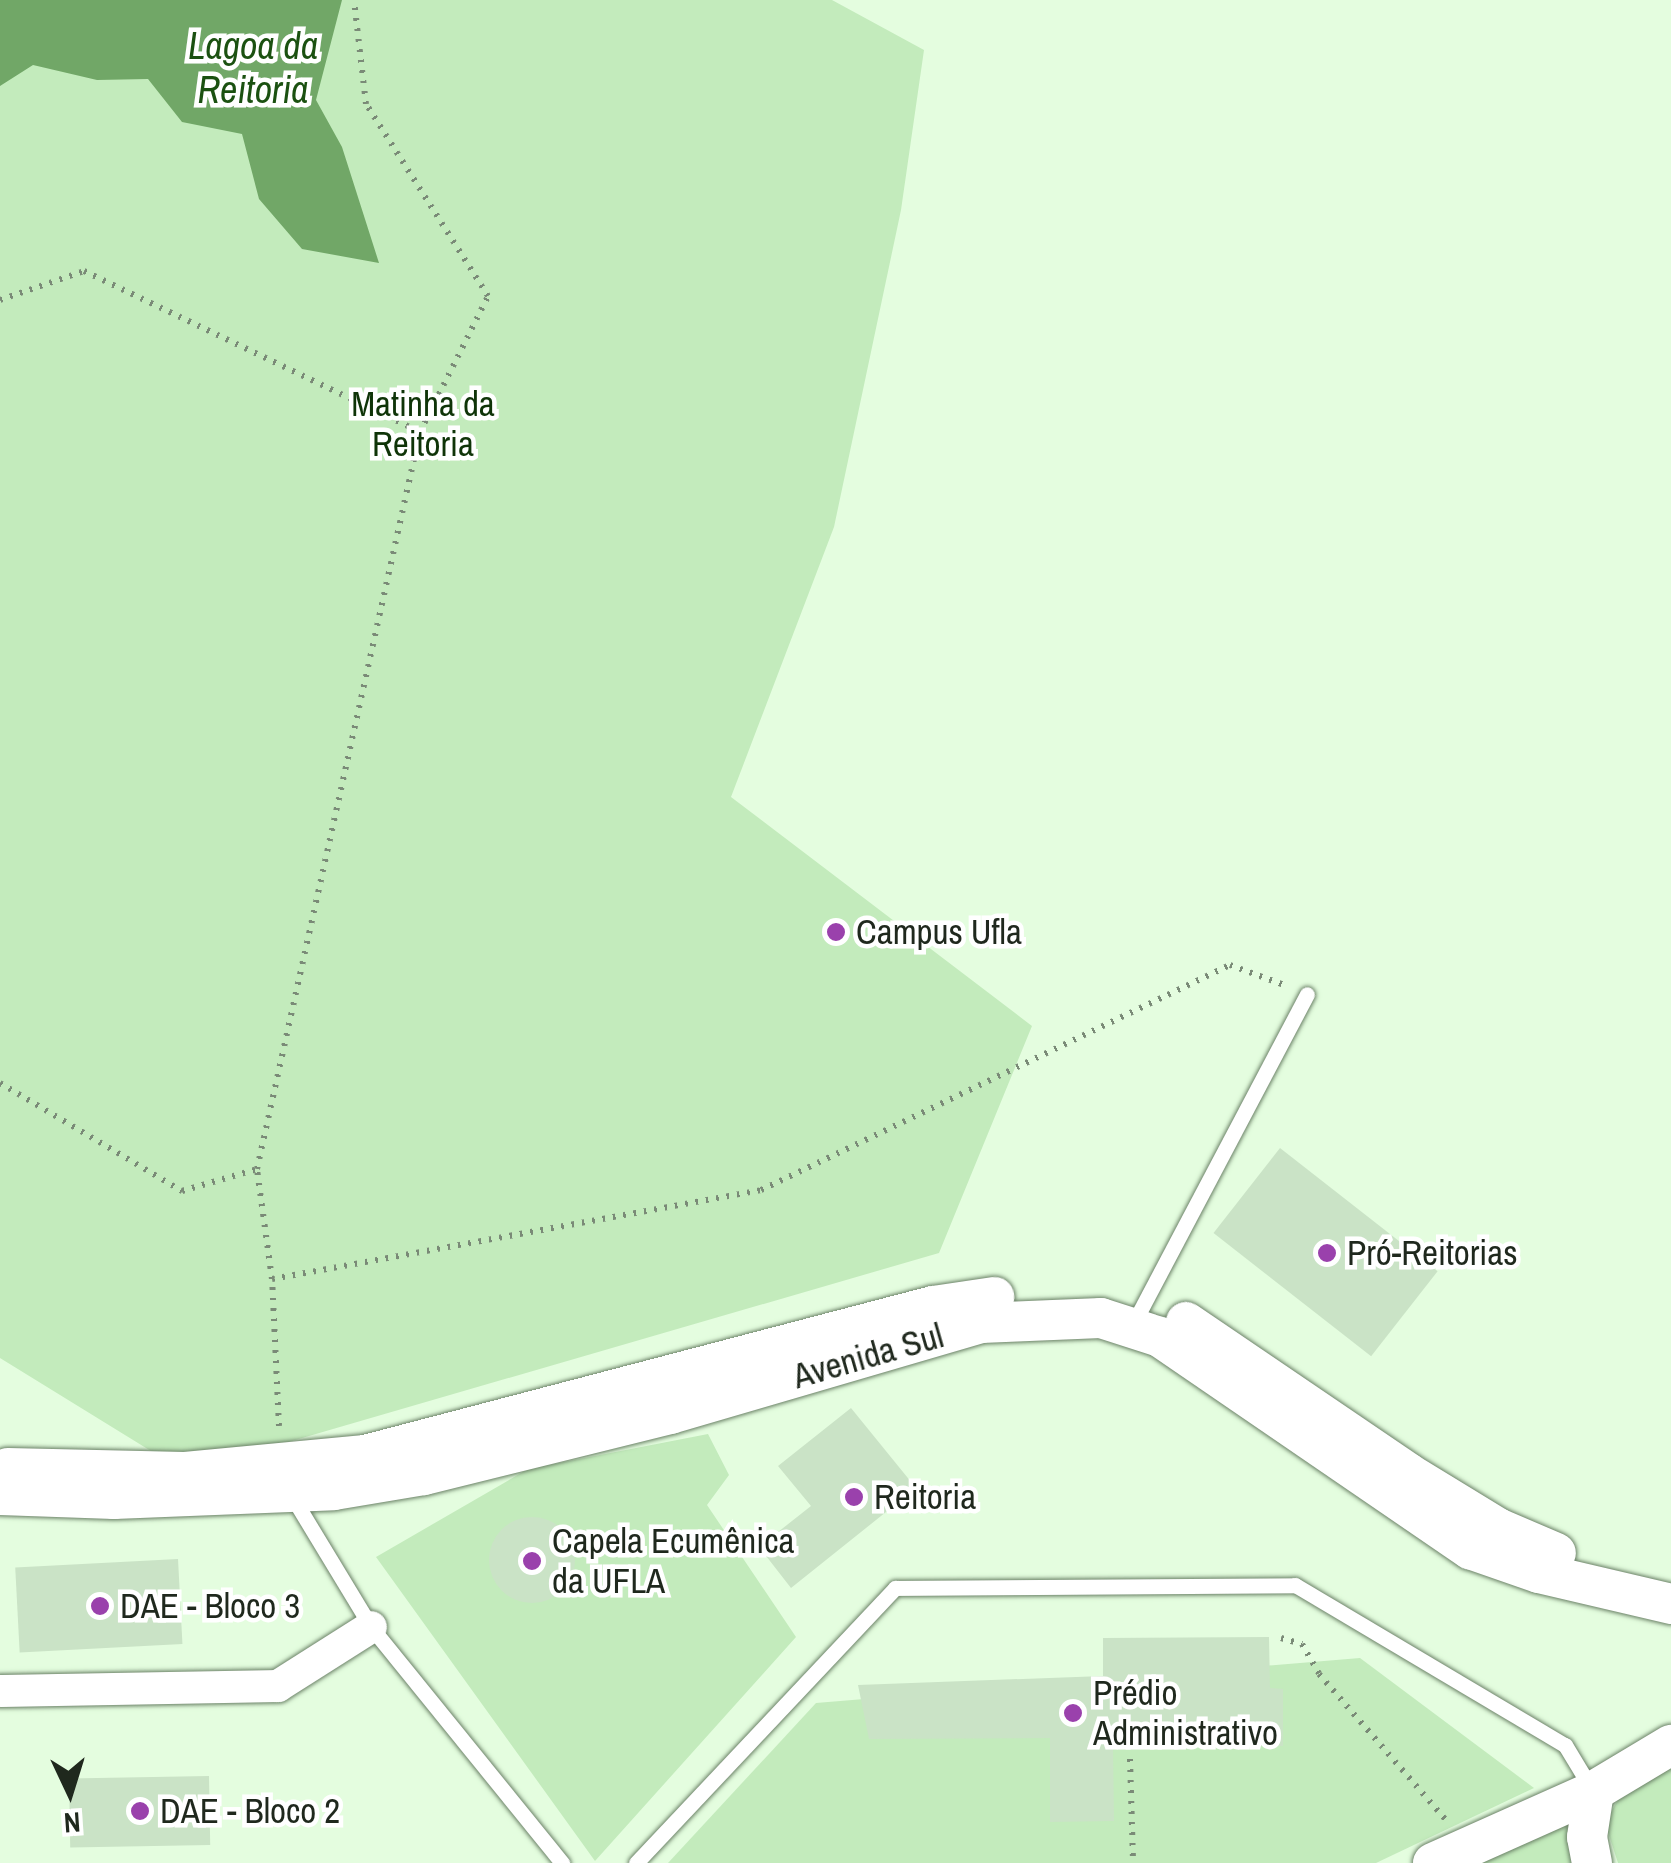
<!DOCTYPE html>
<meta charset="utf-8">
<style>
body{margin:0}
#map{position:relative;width:1671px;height:1863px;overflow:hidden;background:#e4fddf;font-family:"Archivo Narrow",sans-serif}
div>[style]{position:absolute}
.green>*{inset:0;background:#c3ebbc}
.water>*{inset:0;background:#71a767}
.building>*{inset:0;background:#cae3c6;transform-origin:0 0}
.round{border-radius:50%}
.path>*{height:6px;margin-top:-3px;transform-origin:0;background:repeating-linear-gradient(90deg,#7a8a77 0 2.5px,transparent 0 10.5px)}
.roads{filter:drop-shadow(0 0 2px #6b8267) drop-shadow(0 0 2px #6b8267)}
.service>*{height:15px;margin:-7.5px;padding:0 7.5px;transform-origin:7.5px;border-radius:7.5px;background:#fff}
.minor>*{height:32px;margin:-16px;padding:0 16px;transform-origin:16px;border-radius:16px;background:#fff}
.tertiary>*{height:40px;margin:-20px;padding:0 20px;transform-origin:20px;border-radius:20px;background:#fff}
.dots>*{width:28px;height:28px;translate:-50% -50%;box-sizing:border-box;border:5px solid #fff;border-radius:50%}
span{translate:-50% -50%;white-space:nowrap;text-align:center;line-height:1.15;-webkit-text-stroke:9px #fff;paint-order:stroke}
.park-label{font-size:35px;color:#0f3408}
.poi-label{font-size:35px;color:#1f281d}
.left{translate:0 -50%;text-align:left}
.street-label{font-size:35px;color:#1f281d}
.water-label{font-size:38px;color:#1b5111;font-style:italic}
.north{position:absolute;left:20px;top:1743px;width:100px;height:100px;-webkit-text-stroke:8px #fff;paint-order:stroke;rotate:176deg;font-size:28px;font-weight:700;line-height:40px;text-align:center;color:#1f281d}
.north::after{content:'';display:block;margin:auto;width:35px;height:45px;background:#1f281d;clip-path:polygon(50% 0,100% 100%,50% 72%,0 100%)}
</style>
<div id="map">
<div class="green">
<div style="clip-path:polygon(0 0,832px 0,924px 50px,901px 210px,834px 527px,731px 797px,1032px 1026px,939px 1253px,185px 1472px,0 1358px)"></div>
<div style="clip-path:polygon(708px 1434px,729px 1475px,707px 1505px,796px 1637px,595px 1861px,376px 1557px,528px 1469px)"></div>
<div style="clip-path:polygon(1360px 1658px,1534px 1788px,1376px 1863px,668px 1863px,816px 1703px)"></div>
<div style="clip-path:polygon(1671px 1766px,1671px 1863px,1618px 1863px,1605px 1823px,1619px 1798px)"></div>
<div style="clip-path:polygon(1566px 1817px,1571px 1863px,1474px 1863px)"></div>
</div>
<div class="water">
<div style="clip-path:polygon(0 0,342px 0,316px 100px,342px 147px,379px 263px,302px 249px,259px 199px,242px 134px,182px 122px,148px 79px,97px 80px,33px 65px,0 86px)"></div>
</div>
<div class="building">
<div style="left:1280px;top:1148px;width:200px;height:108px;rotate:38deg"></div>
<div style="clip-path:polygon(851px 1408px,916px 1488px,791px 1588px,759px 1547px,811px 1506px,778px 1466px)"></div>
<div class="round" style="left:489px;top:1517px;width:86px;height:86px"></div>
<div style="left:178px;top:1559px;width:85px;height:163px;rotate:87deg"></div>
<div style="clip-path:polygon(1269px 1637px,1270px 1688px,1283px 1689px,1283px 1746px,1113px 1747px,1114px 1821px,1050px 1822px,1050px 1738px,869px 1739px,858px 1685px,1103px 1676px,1103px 1638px)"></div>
<div style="left:209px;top:1776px;width:69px;height:140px;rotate:89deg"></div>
</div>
<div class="path">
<div style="left:0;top:300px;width:89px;rotate:-19deg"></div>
<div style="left:84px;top:271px;width:373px;rotate:25.6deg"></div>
<div style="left:420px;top:432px;width:152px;rotate:-63.4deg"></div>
<div style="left:488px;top:296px;width:227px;rotate:-122.4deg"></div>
<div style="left:366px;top:104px;width:105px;rotate:-96.6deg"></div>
<div style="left:0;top:1083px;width:212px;rotate:30.7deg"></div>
<div style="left:182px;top:1191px;width:78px;rotate:-16.3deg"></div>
<div style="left:272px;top:1279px;width:497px;rotate:-10.3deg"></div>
<div style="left:761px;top:1190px;width:520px;rotate:-25.63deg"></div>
<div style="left:1230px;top:965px;width:61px;rotate:20.2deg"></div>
<div style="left:279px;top:1426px;width:147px;rotate:-92.7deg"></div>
<div style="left:272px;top:1279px;width:111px;rotate:-97.8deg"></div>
<div style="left:257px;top:1169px;width:755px;rotate:-77.53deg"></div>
<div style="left:1281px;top:1638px;width:22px;rotate:16deg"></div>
<div style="left:1302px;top:1644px;width:34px;rotate:60deg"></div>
<div style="left:1319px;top:1674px;width:192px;rotate:49deg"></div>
<div style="left:1130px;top:1759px;width:104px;rotate:88.3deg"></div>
</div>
<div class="roads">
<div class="service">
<div style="left:1132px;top:1326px;width:375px;rotate:-62.2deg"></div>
<div style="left:293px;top:1498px;width:151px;rotate:58.8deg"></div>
<div style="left:371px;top:1627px;width:304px;rotate:51deg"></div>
<div style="left:636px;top:1863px;width:378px;rotate:-46.7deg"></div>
<div style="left:895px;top:1588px;width:400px;rotate:-0.4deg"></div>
<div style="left:1295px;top:1585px;width:314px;rotate:30.7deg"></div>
<div style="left:1565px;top:1745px;width:50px;rotate:58.8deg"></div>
</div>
<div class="minor">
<div style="left:0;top:1691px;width:278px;rotate:-1deg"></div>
<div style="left:278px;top:1686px;width:110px;rotate:-32.4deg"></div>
</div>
<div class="tertiary">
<div style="left:1186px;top:1322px;width:268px;rotate:34.2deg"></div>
<div style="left:1408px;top:1473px;width:105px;rotate:31.4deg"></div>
<div style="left:1498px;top:1528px;width:63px;rotate:23.3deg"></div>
<div style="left:8px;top:1468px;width:177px;rotate:1.3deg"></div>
<div style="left:185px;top:1472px;width:181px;rotate:-5.4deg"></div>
<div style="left:365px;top:1455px;width:587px;rotate:-14.7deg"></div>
<div style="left:933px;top:1306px;width:62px;rotate:-8.4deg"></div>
<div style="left:0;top:1495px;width:114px;rotate:2deg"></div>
<div style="left:114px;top:1499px;width:220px;rotate:-2.3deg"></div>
<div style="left:334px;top:1490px;width:91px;rotate:-9.5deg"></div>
<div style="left:424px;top:1475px;width:253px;rotate:-13.9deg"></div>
<div style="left:670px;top:1414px;width:324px;rotate:-16.3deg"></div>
<div style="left:981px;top:1323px;width:120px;rotate:-2.4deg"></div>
<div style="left:1101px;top:1318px;width:62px;rotate:17.9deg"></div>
<div style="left:1160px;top:1337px;width:376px;rotate:34.4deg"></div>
<div style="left:1470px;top:1549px;width:73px;rotate:19.2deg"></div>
<div style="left:1539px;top:1573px;width:136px;rotate:13.2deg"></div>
<div style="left:1433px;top:1863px;width:176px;rotate:-24.1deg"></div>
<div style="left:1594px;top:1791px;width:90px;rotate:-30.9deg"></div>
<div style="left:1592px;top:1863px;width:26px;rotate:-101deg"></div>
<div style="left:1587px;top:1837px;width:47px;rotate:-81.3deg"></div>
</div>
</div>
<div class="dots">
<div style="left:836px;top:932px;background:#9a41ac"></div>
<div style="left:1327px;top:1253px;background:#9a41ac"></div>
<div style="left:854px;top:1497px;background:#9a41ac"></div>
<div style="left:532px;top:1561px;background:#9a41ac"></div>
<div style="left:100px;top:1606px;background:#9a41ac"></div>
<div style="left:1073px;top:1713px;background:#9a41ac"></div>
<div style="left:140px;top:1811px;background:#9a41ac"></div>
</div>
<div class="park-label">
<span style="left:423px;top:424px">Matinha da<br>Reitoria</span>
</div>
<div class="poi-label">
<span class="left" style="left:856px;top:932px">Campus Ufla</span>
<span class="left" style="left:1347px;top:1253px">Pró-Reitorias</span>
<span class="left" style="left:874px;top:1497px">Reitoria</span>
<span class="left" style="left:552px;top:1561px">Capela Ecumênica<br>da UFLA</span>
<span class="left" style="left:120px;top:1606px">DAE - Bloco 3</span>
<span class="left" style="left:1093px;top:1713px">Prédio<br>Administrativo</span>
<span class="left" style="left:160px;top:1811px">DAE - Bloco 2</span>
</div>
<div class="street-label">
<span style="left:868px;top:1356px;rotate:-16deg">Avenida Sul</span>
</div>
<div class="water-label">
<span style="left:253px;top:68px">Lagoa da<br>Reitoria</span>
</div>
<div class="north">N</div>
</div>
